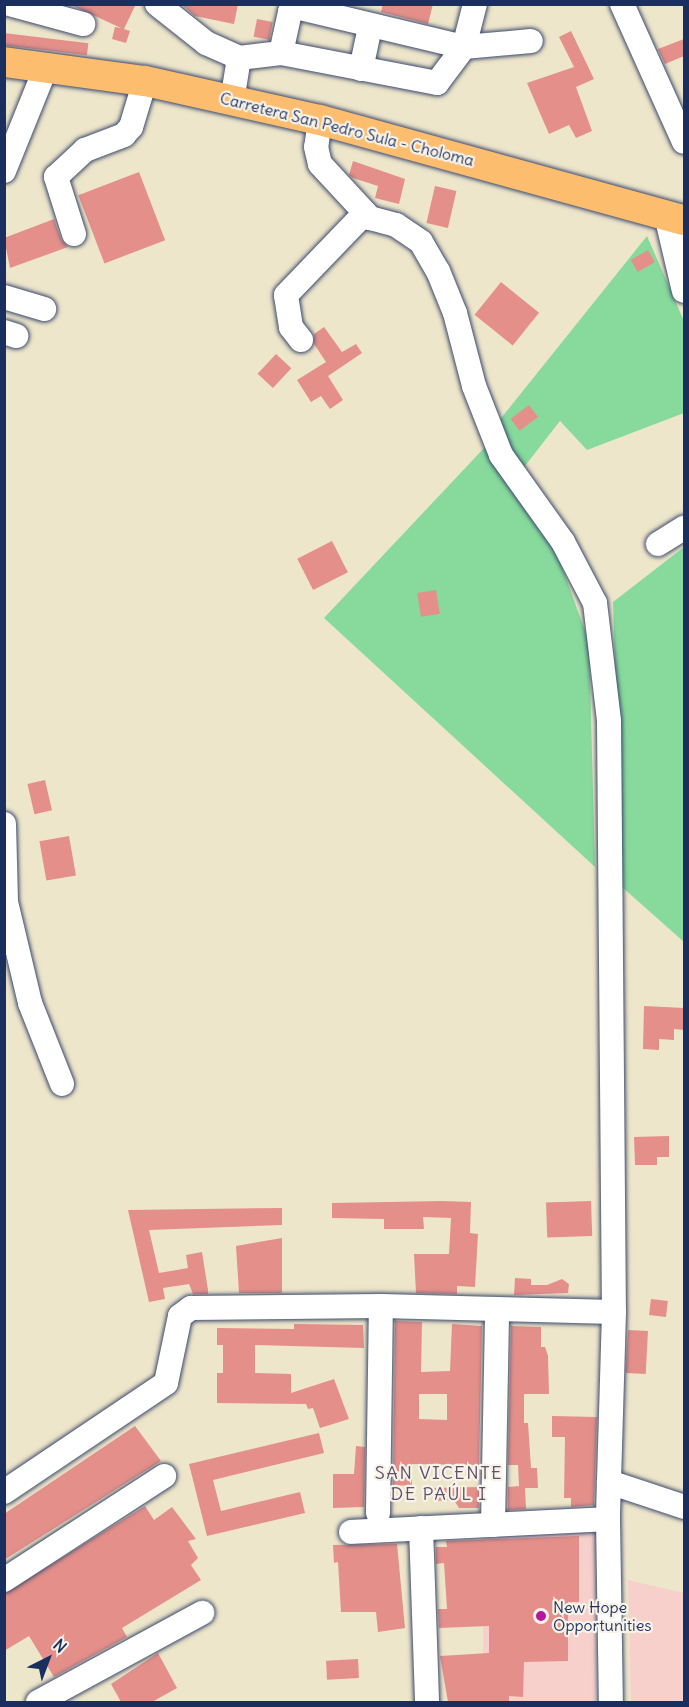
<!DOCTYPE html>
<meta charset="utf-8">
<style>
body{margin:0}
#map{position:relative;width:689px;height:1707px;overflow:hidden;background:#eee6ca;font-family:Delius,sans-serif}
div>[style]{position:absolute}
.built>*{inset:0;background:#f7d0cb;transform-origin:0 0}
.green>*{inset:0;background:#87da9c}
.building>*{inset:0;background:#e48f8a;transform-origin:0 0}
.roads{filter:drop-shadow(0 0 2px #3b4a6e) drop-shadow(0 0 2px #3b4a6e)}
.minor>*{height:24px;margin:-12px;padding:0 12px;transform-origin:12px;border-radius:12px;background:#fff}
.major>*{height:30px;margin:-15px;padding:0 15px;transform-origin:15px;border-radius:15px;background:#fcbd6f}
.dots>*{width:16px;height:16px;translate:-50% -50%;box-sizing:border-box;border:3px solid #f7f3e8;border-radius:50%}
span{translate:-50% -50%;white-space:nowrap;text-align:center;line-height:1.15;-webkit-text-stroke:4.5px #f7f3e8;paint-order:stroke}
.street-label{font-size:16px;color:#1b2f5e}
.poi-label{font-size:16px;color:#1b2f5e}
.left{translate:0 -50%;text-align:left}
.neighbourhood-label{font-size:18px;color:#61516d;letter-spacing:1.5px}
.frame{position:absolute;inset:0;border:6px solid #1b2f5e;pointer-events:none}
.north{position:absolute;left:18px;top:1629px;width:60px;height:60px;-webkit-text-stroke:4px #f7f3e8;paint-order:stroke;rotate:42deg;font-size:16px;font-weight:700;line-height:24px;text-align:center;color:#1b2f5e}
.north::after{content:'';display:block;margin:auto;width:21px;height:27px;background:#1b2f5e;clip-path:polygon(50% 0,100% 100%,50% 72%,0 100%)}
</style>
<div id="map">
<div class="built">
<div style="left:596px;top:1525px;width:177px;height:113px;rotate:90deg"></div>
<div style="clip-path:polygon(628px 1580px,684px 1593px,684px 1702px,631px 1702px)"></div>
</div>
<div class="green">
<div style="clip-path:polygon(647px 236px,684px 321px,684px 413px,587px 450px,560px 421px,521px 471px,498px 422px)"></div>
<div style="clip-path:polygon(485px 447px,558px 556px,589px 642px,595px 867px,324px 618px)"></div>
<div style="clip-path:polygon(684px 547px,684px 942px,622px 887px,613px 602px)"></div>
</div>
<div class="building">
<div style="clip-path:polygon(69px 4px,136px 4px,124px 29px,130px 31px,126px 43px,112px 39px,115px 27px,121px 28px)"></div>
<div style="clip-path:polygon(181px 4px,238px 4px,234px 24px,195px 16px)"></div>
<div style="clip-path:polygon(383px 4px,433px 4px,428px 24px,381px 12px)"></div>
<div style="left:257px;top:19px;width:16px;height:18px;rotate:11deg"></div>
<div style="clip-path:polygon(571px 31px,594px 79px,576px 87px,592px 131px,576px 138px,569px 125px,549px 134px,527px 83px,574px 67px,559px 37px)"></div>
<div style="left:4px;top:33px;width:85px;height:12px;rotate:7deg"></div>
<div style="clip-path:polygon(684px 39px,684px 56px,665px 64px,658px 49px)"></div>
<div style="clip-path:polygon(353px 161px,405px 179px,399px 204px,375px 198px,378px 186px,353px 178px,349px 175px)"></div>
<div style="left:139px;top:172px;width:73px;height:65px;rotate:69deg"></div>
<div style="left:435px;top:186px;width:22px;height:38px;rotate:13deg"></div>
<div style="clip-path:polygon(54px 219px,61px 239px,68px 247px,10px 268px,4px 238px)"></div>
<div style="left:648px;top:250px;width:14px;height:20px;rotate:60deg"></div>
<div style="left:501px;top:282px;width:49px;height:42px;rotate:39deg"></div>
<div style="clip-path:polygon(324px 327px,342px 352px,356px 344px,362px 353px,328px 376px,343px 400px,330px 409px,321px 396px,311px 402px,297px 380px,326px 362px,314px 344px,314px 334px)"></div>
<div style="left:276px;top:354px;width:21px;height:27px;rotate:43deg"></div>
<div style="left:529px;top:405px;width:15px;height:23px;rotate:53deg"></div>
<div style="left:332px;top:541px;width:35px;height:39px;rotate:63deg"></div>
<div style="left:436px;top:590px;width:24px;height:19px;rotate:81deg"></div>
<div style="left:45px;top:780px;width:31px;height:18px;rotate:77deg"></div>
<div style="left:69px;top:836px;width:40px;height:30px;rotate:80deg"></div>
<div style="clip-path:polygon(644px 1006px,684px 1008px,684px 1030px,674px 1029px,674px 1040px,659px 1039px,659px 1050px,643px 1049px)"></div>
<div style="clip-path:polygon(669px 1136px,669px 1157px,657px 1157px,657px 1165px,635px 1165px,634px 1137px)"></div>
<div style="clip-path:polygon(442px 1201px,471px 1202px,470px 1233px,478px 1234px,475px 1287px,457px 1286px,457px 1294px,416px 1293px,414px 1254px,449px 1254px,451px 1218px,423px 1217px,424px 1229px,384px 1229px,384px 1219px,332px 1218px,332px 1203px)"></div>
<div style="left:591px;top:1201px;width:35px;height:45px;rotate:88deg"></div>
<div style="clip-path:polygon(282px 1208px,282px 1225px,149px 1230px,159px 1273px,188px 1268px,186px 1255px,202px 1252px,208px 1290px,208px 1294px,193px 1294px,189px 1284px,163px 1288px,165px 1299px,149px 1302px,128px 1210px)"></div>
<div style="clip-path:polygon(282px 1238px,282px 1293px,239px 1293px,236px 1246px)"></div>
<div style="clip-path:polygon(515px 1278px,531px 1279px,531px 1285px,547px 1285px,562px 1279px,569px 1284px,568px 1293px,514px 1295px)"></div>
<div style="left:651px;top:1299px;width:17px;height:16px;rotate:7deg"></div>
<div style="clip-path:polygon(evenodd,395px 1321px,422px 1322px,421px 1372px,450px 1371px,452px 1324px,482px 1326px,479px 1465px,412px 1464px,412px 1486px,393px 1485px,395px 1321px,419px 1394px,447px 1394px,447px 1420px,419px 1419px,419px 1394px)"></div>
<div style="clip-path:polygon(294px 1324px,363px 1325px,364px 1348px,255px 1345px,255px 1373px,291px 1374px,291px 1393px,334px 1379px,349px 1419px,320px 1428px,313px 1408px,308px 1409px,306px 1404px,217px 1403px,217px 1373px,223px 1373px,223px 1345px,217px 1345px,217px 1328px,294px 1329px)"></div>
<div style="clip-path:polygon(511px 1326px,541px 1327px,541px 1347px,545px 1347px,548px 1356px,549px 1394px,524px 1394px,524px 1423px,528px 1423px,531px 1468px,537px 1468px,538px 1488px,525px 1488px,526px 1509px,508px 1510px,508px 1487px,519px 1486px,518px 1465px,508px 1465px)"></div>
<div style="left:628px;top:1330px;width:20px;height:43px;rotate:3deg"></div>
<div style="clip-path:polygon(552px 1416px,597px 1417px,594px 1505px,571px 1507px,571px 1498px,564px 1498px,565px 1437px,552px 1437px)"></div>
<div style="clip-path:polygon(135px 1426px,161px 1461px,4px 1560px,4px 1514px)"></div>
<div style="clip-path:polygon(319px 1433px,324px 1453px,213px 1480px,221px 1511px,300px 1492px,305px 1513px,207px 1536px,189px 1464px)"></div>
<div style="clip-path:polygon(356px 1446px,365px 1447px,364px 1507px,333px 1508px,333px 1474px,354px 1474px)"></div>
<div style="clip-path:polygon(479px 1487px,479px 1508px,459px 1508px,454px 1500px,435px 1501px,434px 1488px)"></div>
<div style="clip-path:polygon(145px 1506px,154px 1520px,172px 1507px,196px 1539px,188px 1541px,198px 1558px,191px 1565px,201px 1580px,122px 1628px,127px 1637px,54px 1677px,29px 1636px,4px 1651px,4px 1594px)"></div>
<div style="clip-path:polygon(579px 1536px,579px 1602px,568px 1602px,568px 1661px,524px 1662px,523px 1697px,509px 1696px,509px 1702px,448px 1702px,440px 1656px,489px 1653px,489px 1626px,439px 1628px,438px 1609px,447px 1609px,444px 1563px,436px 1564px,436px 1547px,447px 1547px,446px 1541px)"></div>
<div style="clip-path:polygon(397px 1544px,405px 1628px,378px 1632px,376px 1612px,341px 1612px,338px 1562px,334px 1563px,333px 1545px)"></div>
<div style="clip-path:polygon(158px 1653px,177px 1688px,152px 1702px,121px 1702px,111px 1684px)"></div>
<div style="left:358px;top:1659px;width:19px;height:32px;rotate:87deg"></div>
</div>
<div class="roads">
<div class="minor">
<div style="left:9px;top:4px;width:77px;rotate:15.1deg"></div>
<div style="left:157px;top:4px;width:63px;rotate:38.5deg"></div>
<div style="left:206px;top:43px;width:36px;rotate:24deg"></div>
<div style="left:239px;top:58px;width:44px;rotate:99.2deg"></div>
<div style="left:622px;top:4px;width:151px;rotate:65.8deg"></div>
<div style="left:281px;top:53px;width:42px;rotate:-77.6deg"></div>
<div style="left:290px;top:12px;width:8px;rotate:-40deg"></div>
<div style="left:296px;top:7px;width:173px;rotate:13.4deg"></div>
<div style="left:464px;top:47px;width:67px;rotate:-5.1deg"></div>
<div style="left:239px;top:58px;width:42px;rotate:-6.8deg"></div>
<div style="left:281px;top:53px;width:159px;rotate:10.9deg"></div>
<div style="left:437px;top:83px;width:45px;rotate:-53.1deg"></div>
<div style="left:464px;top:47px;width:44px;rotate:-75.7deg"></div>
<div style="left:361px;top:69px;width:43px;rotate:-77.9deg"></div>
<div style="left:320px;top:120px;width:27px;rotate:98deg"></div>
<div style="left:316px;top:147px;width:17px;rotate:77deg"></div>
<div style="left:320px;top:164px;width:74px;rotate:47.2deg"></div>
<div style="left:370px;top:218px;width:27px;rotate:15deg"></div>
<div style="left:396px;top:225px;width:30px;rotate:34deg"></div>
<div style="left:421px;top:242px;width:34px;rotate:60deg"></div>
<div style="left:438px;top:271px;width:45px;rotate:68deg"></div>
<div style="left:455px;top:313px;width:75px;rotate:75.4deg"></div>
<div style="left:474px;top:386px;width:74px;rotate:68.6deg"></div>
<div style="left:501px;top:455px;width:107px;rotate:54.5deg"></div>
<div style="left:563px;top:542px;width:69px;rotate:62.3deg"></div>
<div style="left:595px;top:603px;width:119px;rotate:83.2deg"></div>
<div style="left:609px;top:721px;width:591px;rotate:89.52deg"></div>
<div style="left:614px;top:1312px;width:207px;rotate:91.7deg"></div>
<div style="left:608px;top:1519px;width:183px;rotate:89.1deg"></div>
<div style="left:4px;top:171px;width:112px;rotate:-68deg"></div>
<div style="left:666px;top:215px;width:78px;rotate:76.7deg"></div>
<div style="left:74px;top:234px;width:60px;rotate:-107.5deg"></div>
<div style="left:56px;top:177px;width:40px;rotate:-43deg"></div>
<div style="left:85px;top:150px;width:42px;rotate:-21deg"></div>
<div style="left:124px;top:135px;width:11px;rotate:-49deg"></div>
<div style="left:131px;top:127px;width:48px;rotate:-73.1deg"></div>
<div style="left:4px;top:297px;width:42px;rotate:16.7deg"></div>
<div style="left:4px;top:332px;width:13px;rotate:18deg"></div>
<div style="left:301px;top:340px;width:16px;rotate:-128deg"></div>
<div style="left:291px;top:327px;width:32px;rotate:-99deg"></div>
<div style="left:286px;top:295px;width:114px;rotate:-46.1deg"></div>
<div style="left:658px;top:544px;width:31px;rotate:-32deg"></div>
<div style="left:4px;top:824px;width:78px;rotate:88.5deg"></div>
<div style="left:6px;top:902px;width:104px;rotate:76.6deg"></div>
<div style="left:30px;top:1003px;width:87px;rotate:68.4deg"></div>
<div style="left:609px;top:1482px;width:79px;rotate:18.4deg"></div>
<div style="left:4px;top:1492px;width:195px;rotate:-33.9deg"></div>
<div style="left:166px;top:1383px;width:68px;rotate:-78.2deg"></div>
<div style="left:180px;top:1316px;width:14px;rotate:-36deg"></div>
<div style="left:191px;top:1308px;width:190px;rotate:-0.6deg"></div>
<div style="left:381px;top:1306px;width:233px;rotate:1.5deg"></div>
<div style="left:378px;top:1513px;width:207px;rotate:-89.2deg"></div>
<div style="left:493px;top:1525px;width:216px;rotate:-88.9deg"></div>
<div style="left:421px;top:1528px;width:174px;rotate:88deg"></div>
<div style="left:351px;top:1532px;width:257px;rotate:-2.9deg"></div>
<div style="left:4px;top:1580px;width:191px;rotate:-33deg"></div>
<div style="left:38px;top:1702px;width:187px;rotate:-28.5deg"></div>
</div>
<div class="major">
<div style="left:4px;top:62px;width:142px;rotate:7.7deg"></div>
<div style="left:145px;top:81px;width:179px;rotate:12.6deg"></div>
<div style="left:320px;top:120px;width:377px;rotate:15.4deg"></div>
</div>
</div>
<div class="dots">
<div style="left:541px;top:1616px;background:#b5179e"></div>
</div>
<div class="street-label">
<span style="left:347px;top:129px;rotate:14deg">Carretera San Pedro Sula - Choloma</span>
</div>
<div class="poi-label">
<span class="left" style="left:553px;top:1616px">New Hope<br>Opportunities</span>
</div>
<div class="neighbourhood-label">
<span style="left:439px;top:1484px">SAN VICENTE<br>DE PAÚL I</span>
</div>
<div class="frame"></div>
<div class="north">N</div>
</div>
